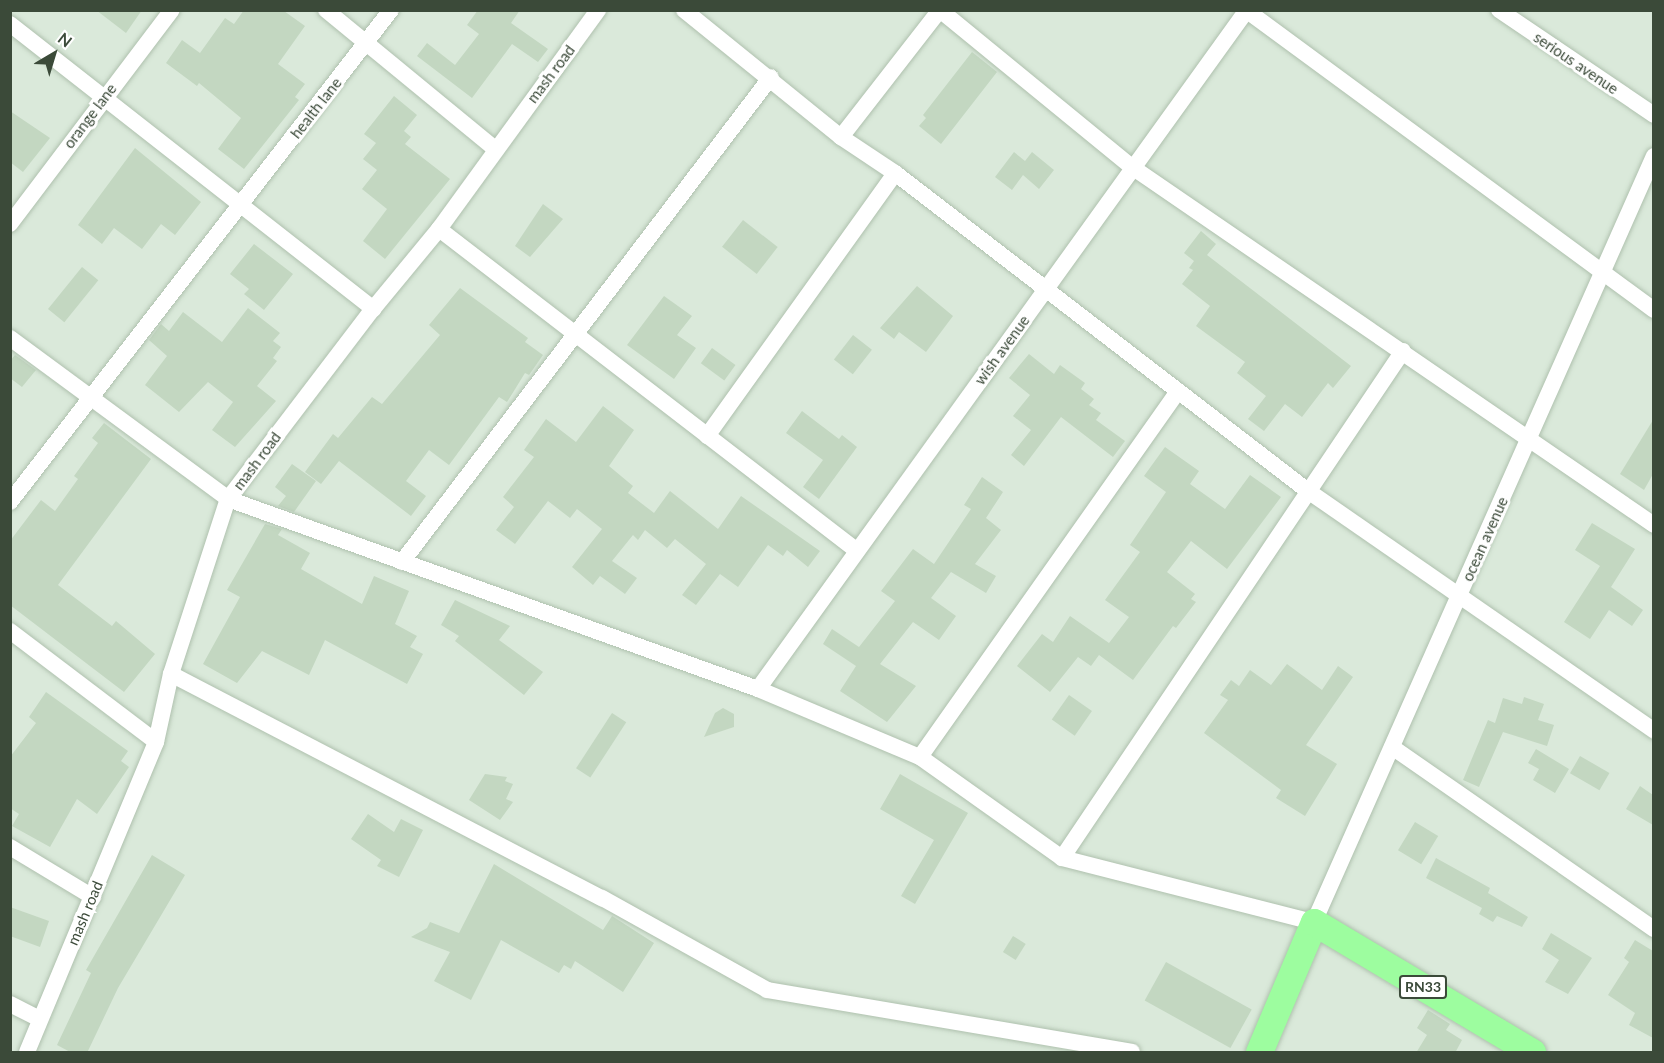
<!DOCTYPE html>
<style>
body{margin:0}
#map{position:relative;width:1664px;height:1063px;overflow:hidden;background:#ecf6ec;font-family:Lato,sans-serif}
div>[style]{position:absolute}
.residential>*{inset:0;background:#dae9da;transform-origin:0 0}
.building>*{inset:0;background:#c3d7c1;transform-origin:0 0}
.roads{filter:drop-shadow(0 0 2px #afc1ae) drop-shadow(0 0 2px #afc1ae)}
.street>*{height:16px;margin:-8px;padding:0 8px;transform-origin:8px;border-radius:8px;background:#fff}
.primary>*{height:27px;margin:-13.5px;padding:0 13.5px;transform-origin:13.5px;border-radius:13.5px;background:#9dfd9f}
span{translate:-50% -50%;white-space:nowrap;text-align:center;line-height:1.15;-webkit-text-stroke:6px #fff;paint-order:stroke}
.shield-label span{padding:2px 4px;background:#fff;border:2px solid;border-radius:4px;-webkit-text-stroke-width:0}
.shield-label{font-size:14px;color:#3b4a39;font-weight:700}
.street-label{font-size:15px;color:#3b4a39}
.frame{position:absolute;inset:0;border:12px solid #3b4a39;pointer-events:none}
.north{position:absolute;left:24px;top:24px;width:60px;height:60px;-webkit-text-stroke:4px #fff;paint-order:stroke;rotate:38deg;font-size:16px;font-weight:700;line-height:24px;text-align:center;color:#3b4a39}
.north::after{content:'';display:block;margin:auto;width:21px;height:27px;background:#3b4a39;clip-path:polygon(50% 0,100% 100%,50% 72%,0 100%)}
</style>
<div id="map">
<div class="residential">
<div style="left:11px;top:11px;width:1642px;height:1041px"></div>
</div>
<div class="building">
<div style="clip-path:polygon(96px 10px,142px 10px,126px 33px)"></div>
<div style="clip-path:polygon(244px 10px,284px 11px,305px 26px,278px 64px,305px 84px,295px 97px,299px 100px,244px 169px,218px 149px,241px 118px,199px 83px,197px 86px,166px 63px,182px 40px,200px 53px,225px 18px,234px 24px)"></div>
<div style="clip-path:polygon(478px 10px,520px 10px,511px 23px,548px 49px,538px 62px,512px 44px,472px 98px,417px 56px,427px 43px,455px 65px,479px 34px,467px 25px)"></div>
<div style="clip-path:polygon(972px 52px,997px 72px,941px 144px,919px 126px,926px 118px,923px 115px)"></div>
<div style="clip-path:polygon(394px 96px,417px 115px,404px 131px,411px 137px,405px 144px,450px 179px,385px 259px,363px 241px,387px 209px,362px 189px,377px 170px,363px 159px,376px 143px,364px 134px)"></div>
<div style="clip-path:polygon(10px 111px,50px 138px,23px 172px,10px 162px)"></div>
<div style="clip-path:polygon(135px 148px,201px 202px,175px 235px,161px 224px,142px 249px,114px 228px,102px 244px,78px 225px)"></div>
<div style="clip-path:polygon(1014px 152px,1025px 161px,1032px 152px,1054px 170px,1039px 189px,1023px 175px,1012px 190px,995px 177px)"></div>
<div style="clip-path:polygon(543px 204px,563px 219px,530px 257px,515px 246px)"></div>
<div style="left:743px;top:220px;width:44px;height:34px;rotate:38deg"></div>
<div style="clip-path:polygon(1201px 231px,1216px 244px,1207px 255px,1351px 366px,1333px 388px,1328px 383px,1302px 417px,1285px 404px,1264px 431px,1248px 419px,1266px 396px,1237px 373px,1245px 362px,1196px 326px,1210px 306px,1182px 284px,1193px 270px,1189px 268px,1194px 261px,1184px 253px)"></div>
<div style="clip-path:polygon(254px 244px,293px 274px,264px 310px,244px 294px,249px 289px,230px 274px)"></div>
<div style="left:82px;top:267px;width:21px;height:54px;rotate:39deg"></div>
<div style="clip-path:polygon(917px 286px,953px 316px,926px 352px,899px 332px,894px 339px,880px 328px)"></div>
<div style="clip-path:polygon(460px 288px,528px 338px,525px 342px,543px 355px,529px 375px,525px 373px,507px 402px,499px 397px,449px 465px,429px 450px,406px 481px,426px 496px,411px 516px,339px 461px,321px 484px,305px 472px,333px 434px,338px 438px,372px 397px,382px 404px,440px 335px,429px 325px)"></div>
<div style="clip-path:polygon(664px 296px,692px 316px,677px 335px,696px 348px,674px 379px,627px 345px)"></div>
<div style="clip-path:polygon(248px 308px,280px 333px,273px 341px,281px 347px,273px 358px,277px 361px,257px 386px,276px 401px,235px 447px,212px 430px,233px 402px,208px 382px,179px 412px,145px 385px,167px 356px,149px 340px,161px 324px,169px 331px,183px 312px,222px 342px)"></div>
<div style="left:853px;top:335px;width:24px;height:31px;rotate:38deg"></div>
<div style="left:712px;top:348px;width:29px;height:19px;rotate:36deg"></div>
<div style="clip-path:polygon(1029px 354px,1054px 374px,1060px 365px,1085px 383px,1081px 389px,1094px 399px,1089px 405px,1101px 413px,1096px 420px,1125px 441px,1113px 457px,1061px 417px,1024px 466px,1011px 455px,1031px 430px,1013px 416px,1030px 395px,1009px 378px)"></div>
<div style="clip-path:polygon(15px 355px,36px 370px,22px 387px,10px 378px,10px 361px)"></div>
<div style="clip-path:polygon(603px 406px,634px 430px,609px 466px,633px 486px,628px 493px,654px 513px,670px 491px,718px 529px,741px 496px,820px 551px,808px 567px,787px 550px,783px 556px,768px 545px,738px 587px,720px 574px,696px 605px,682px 595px,706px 564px,675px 539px,667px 548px,645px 530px,638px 540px,633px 535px,612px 561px,637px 578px,625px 594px,600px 576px,593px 585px,572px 567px,602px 529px,577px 509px,570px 518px,548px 501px,515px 544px,496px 530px,514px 507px,503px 497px,534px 457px,524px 450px,546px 419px,576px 442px)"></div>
<div style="clip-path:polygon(802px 411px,839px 439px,842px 435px,857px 447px,819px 499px,803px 487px,823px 460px,786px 433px)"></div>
<div style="clip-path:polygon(1653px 420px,1653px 474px,1644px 490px,1620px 474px)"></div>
<div style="clip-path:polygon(104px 423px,151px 459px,58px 585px,112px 626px,116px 621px,155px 654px,124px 692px,10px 605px,10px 541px,41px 500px,55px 511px,78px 479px,74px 476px,98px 443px,92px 438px)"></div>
<div style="clip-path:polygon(1165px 447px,1199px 471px,1190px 484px,1225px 509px,1250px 475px,1281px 497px,1227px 569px,1191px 541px,1167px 572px,1195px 594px,1191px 599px,1196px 602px,1176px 628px,1173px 626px,1133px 680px,1099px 655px,1091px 666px,1078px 657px,1050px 692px,1017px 666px,1042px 634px,1053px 642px,1070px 616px,1109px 643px,1129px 617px,1105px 600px,1140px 552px,1130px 545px,1166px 492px,1144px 476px)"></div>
<div style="clip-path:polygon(292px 464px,316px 481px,294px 512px,278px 506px,286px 496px,275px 487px)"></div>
<div style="clip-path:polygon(982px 477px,1003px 492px,986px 518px,1001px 530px,975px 564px,996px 576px,986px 593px,951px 572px,931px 598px,956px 616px,939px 640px,913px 622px,880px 664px,916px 686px,887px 722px,840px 691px,856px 666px,823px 644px,832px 629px,859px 647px,895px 601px,881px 591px,913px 549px,934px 564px,971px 509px,964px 505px)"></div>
<div style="clip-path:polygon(1592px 523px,1635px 549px,1611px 587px,1643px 610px,1632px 626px,1609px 610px,1590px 639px,1564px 622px,1600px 566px,1575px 550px)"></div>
<div style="clip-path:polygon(265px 524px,282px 529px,278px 535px,310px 553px,301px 569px,362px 604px,374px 576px,409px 591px,395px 624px,417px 636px,410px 647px,423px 654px,407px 684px,325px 640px,309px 675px,262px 651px,237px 683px,203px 664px,240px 597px,227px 590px)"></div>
<div style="clip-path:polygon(455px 600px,510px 626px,499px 640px,543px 672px,524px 695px,455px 641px,459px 636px,441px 625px)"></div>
<div style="clip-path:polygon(1287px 664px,1322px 690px,1338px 666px,1353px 677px,1306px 745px,1337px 764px,1305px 816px,1276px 798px,1281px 790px,1204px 733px,1228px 700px,1220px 695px,1231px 680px,1239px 686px,1250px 670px,1271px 685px)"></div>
<div style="clip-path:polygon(46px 692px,128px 751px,121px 761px,129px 767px,97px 814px,77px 799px,50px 847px,12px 826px,19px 814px,10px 808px,10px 757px,36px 723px,29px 717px)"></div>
<div style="left:1069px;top:695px;width:28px;height:30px;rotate:35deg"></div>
<div style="clip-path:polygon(1524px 697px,1544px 704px,1538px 720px,1554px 725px,1547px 746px,1503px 732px,1479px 787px,1463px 780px,1488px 720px,1495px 723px,1503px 698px,1522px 704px)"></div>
<div style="clip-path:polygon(723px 708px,734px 714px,734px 727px,704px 737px,715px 713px)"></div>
<div style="left:612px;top:713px;width:17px;height:66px;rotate:33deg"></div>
<div style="clip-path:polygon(1536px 749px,1569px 769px,1555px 793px,1533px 780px,1539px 769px,1528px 763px)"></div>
<div style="left:1580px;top:756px;width:34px;height:20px;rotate:30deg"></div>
<div style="clip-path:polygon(485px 774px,507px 777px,505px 781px,513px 784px,506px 799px,513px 802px,500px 820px,469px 800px)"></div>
<div style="clip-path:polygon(900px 774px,968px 813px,915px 904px,901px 896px,934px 840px,880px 809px)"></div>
<div style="clip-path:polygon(1640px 786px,1653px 795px,1653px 825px,1626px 809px)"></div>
<div style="clip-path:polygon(368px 814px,394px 832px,401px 819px,423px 830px,399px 877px,377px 866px,381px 860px,351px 839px)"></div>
<div style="left:1415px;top:822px;width:27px;height:33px;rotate:31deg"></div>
<div style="clip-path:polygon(152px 855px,185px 875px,118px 988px,87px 1053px,72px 1053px,57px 1045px,91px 973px,86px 970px)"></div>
<div style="clip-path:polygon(1436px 858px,1490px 888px,1488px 893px,1528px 917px,1522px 927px,1497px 916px,1493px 922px,1479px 914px,1482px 908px,1426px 878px)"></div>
<div style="clip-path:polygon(494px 864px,603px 930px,612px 916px,654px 943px,623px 992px,575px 961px,571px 969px,564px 965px,559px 973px,501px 940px,471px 1000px,434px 981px,450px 952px,411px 937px,427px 928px,430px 922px,459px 933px)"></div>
<div style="clip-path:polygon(10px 907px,49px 921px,40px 947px,10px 936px)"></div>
<div style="clip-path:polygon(1551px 933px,1592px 958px,1568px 994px,1545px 982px,1559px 960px,1542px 949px)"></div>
<div style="left:1013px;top:936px;width:15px;height:19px;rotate:32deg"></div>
<div style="clip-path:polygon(1635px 940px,1653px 951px,1653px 1038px,1629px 1025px,1635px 1013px,1608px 995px,1629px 962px,1624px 958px)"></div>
<div style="left:1166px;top:962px;width:98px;height:44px;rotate:29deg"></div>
<div style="clip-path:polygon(1428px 1010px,1450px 1024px,1446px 1030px,1462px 1040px,1455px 1053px,1416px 1053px,1427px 1035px,1417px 1028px)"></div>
</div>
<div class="roads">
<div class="street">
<div style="left:326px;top:10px;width:219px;rotate:39.4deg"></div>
<div style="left:684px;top:10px;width:202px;rotate:39deg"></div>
<div style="left:841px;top:137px;width:65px;rotate:33.7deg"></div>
<div style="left:895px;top:173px;width:521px;rotate:37.6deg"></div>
<div style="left:1308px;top:491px;width:421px;rotate:34.7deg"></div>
<div style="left:940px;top:10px;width:248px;rotate:39.3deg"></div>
<div style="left:1132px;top:167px;width:633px;rotate:34.44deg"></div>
<div style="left:1246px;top:10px;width:506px;rotate:36.33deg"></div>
<div style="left:1499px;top:10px;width:187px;rotate:34.1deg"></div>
<div style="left:10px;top:24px;width:462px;rotate:38.1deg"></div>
<div style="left:841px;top:137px;width:161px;rotate:-52.1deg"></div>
<div style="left:10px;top:224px;width:268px;rotate:-52.9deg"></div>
<div style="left:439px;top:229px;width:526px;rotate:37.59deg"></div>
<div style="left:10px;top:338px;width:271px;rotate:36.4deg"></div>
<div style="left:228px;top:499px;width:563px;rotate:19.72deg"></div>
<div style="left:758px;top:689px;width:176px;rotate:22.8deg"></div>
<div style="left:920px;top:757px;width:174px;rotate:35.4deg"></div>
<div style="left:1062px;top:858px;width:260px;rotate:14.3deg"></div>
<div style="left:1314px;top:922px;width:838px;rotate:-66.07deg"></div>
<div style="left:707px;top:436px;width:323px;rotate:-54.4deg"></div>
<div style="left:10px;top:502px;width:622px;rotate:-52.25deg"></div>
<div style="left:402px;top:562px;width:609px;rotate:-52.74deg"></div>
<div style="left:10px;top:631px;width:183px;rotate:37.2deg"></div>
<div style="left:171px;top:674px;width:486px;rotate:27.5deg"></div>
<div style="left:602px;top:898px;width:189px;rotate:29.1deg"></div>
<div style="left:767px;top:990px;width:370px;rotate:9.6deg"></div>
<div style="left:758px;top:689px;width:837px;rotate:-54.24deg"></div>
<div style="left:1392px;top:747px;width:319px;rotate:34.8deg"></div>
<div style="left:920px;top:757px;width:448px;rotate:-54.8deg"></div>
<div style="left:10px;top:847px;width:97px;rotate:31.1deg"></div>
<div style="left:1062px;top:858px;width:611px;rotate:-56.08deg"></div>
<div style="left:10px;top:1004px;width:33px;rotate:27deg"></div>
<div style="left:27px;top:1052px;width:336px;rotate:-67.4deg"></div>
<div style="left:156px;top:742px;width:70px;rotate:-77.6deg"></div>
<div style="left:171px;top:674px;width:184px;rotate:-72deg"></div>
<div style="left:228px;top:499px;width:239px;rotate:-52.7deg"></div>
<div style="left:373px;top:309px;width:104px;rotate:-50.5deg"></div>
<div style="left:439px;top:229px;width:271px;rotate:-54deg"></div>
</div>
<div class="primary">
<div style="left:1259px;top:1052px;width:141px;rotate:-67.1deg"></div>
<div style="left:1314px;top:922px;width:254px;rotate:30.8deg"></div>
</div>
</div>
<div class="shield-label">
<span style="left:1423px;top:987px">RN33</span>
</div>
<div class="street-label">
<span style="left:1576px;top:63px;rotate:34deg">serious avenue</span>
<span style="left:551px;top:74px;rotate:-53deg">mash road</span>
<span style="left:316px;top:108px;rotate:-52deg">health lane</span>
<span style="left:90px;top:116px;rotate:-53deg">orange lane</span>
<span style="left:1002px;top:350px;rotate:-54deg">wish avenue</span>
<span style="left:257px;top:461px;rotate:-53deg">mash road</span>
<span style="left:1485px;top:539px;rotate:-66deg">ocean avenue</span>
<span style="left:85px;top:913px;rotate:-67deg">mash road</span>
</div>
<div class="frame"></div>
<div class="north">N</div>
</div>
